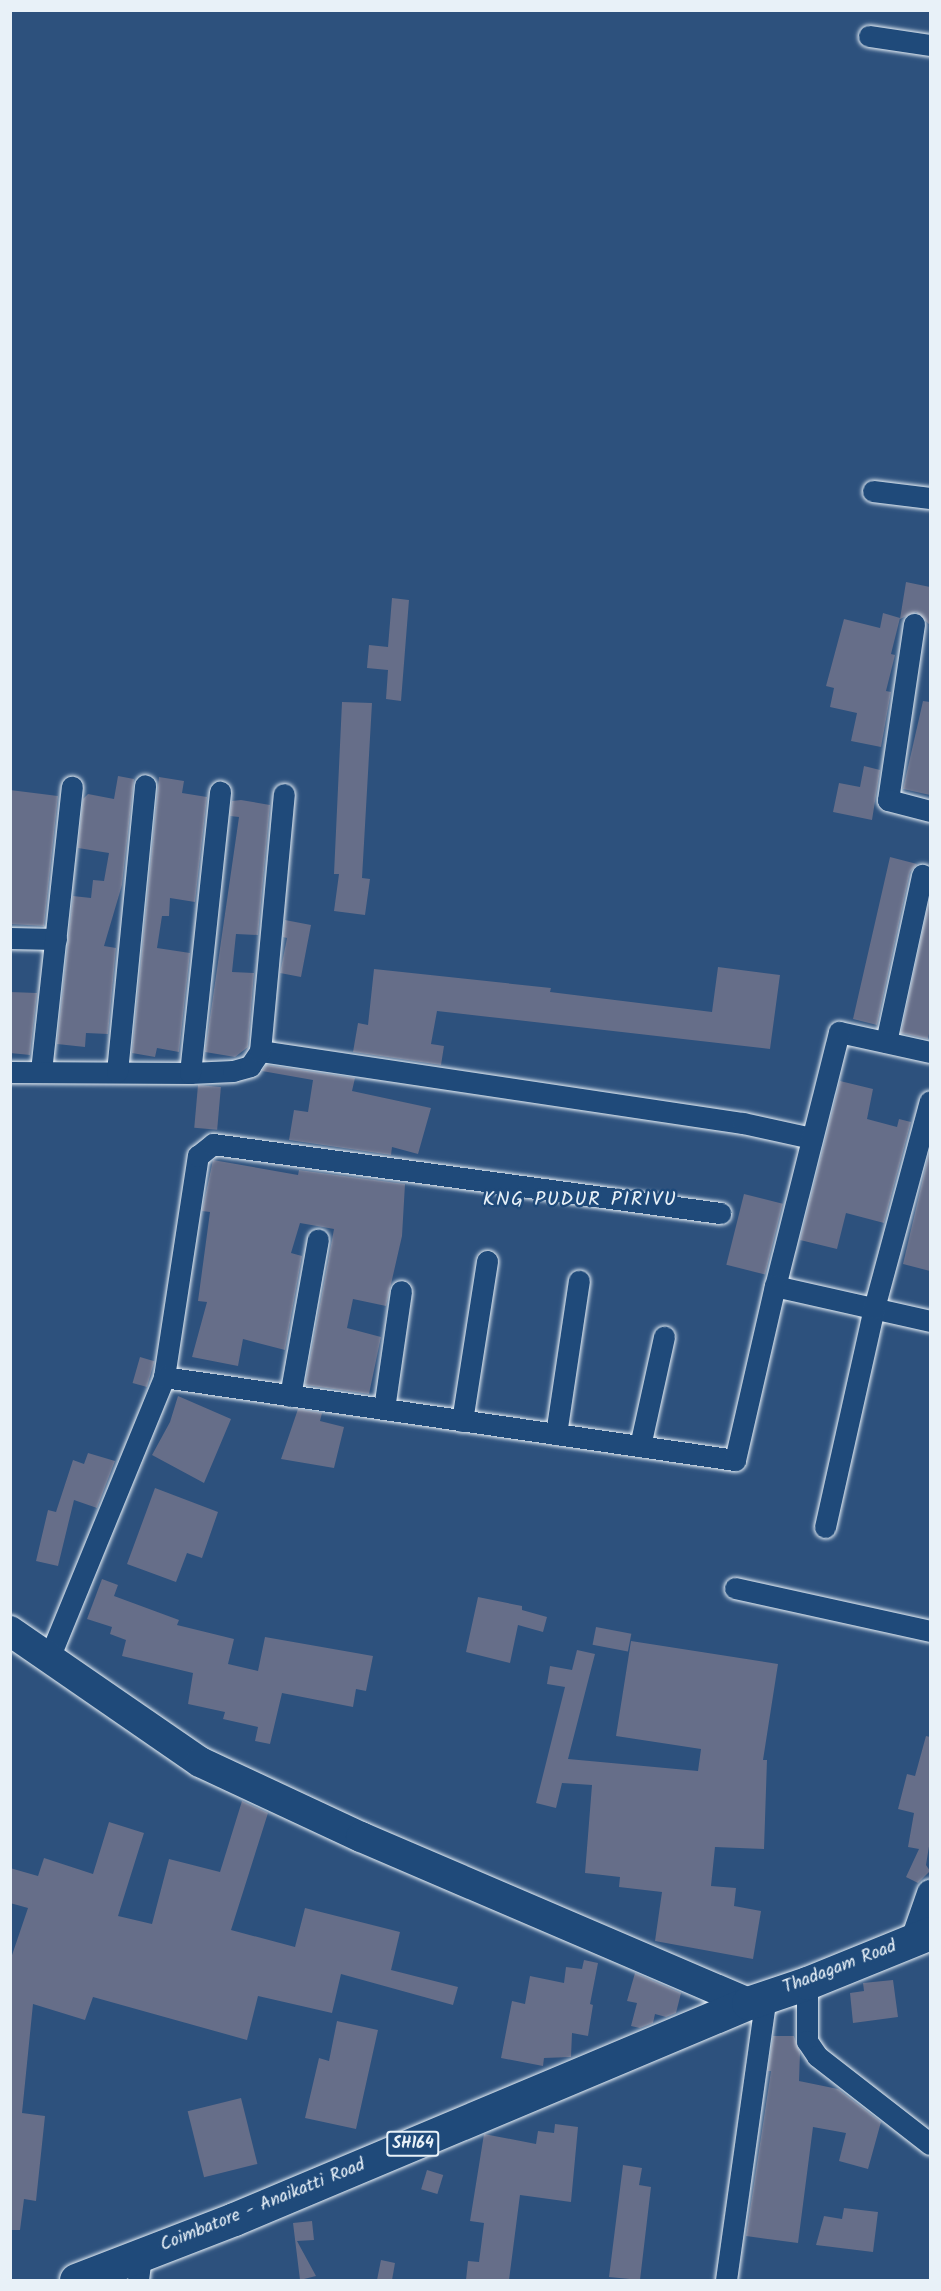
<!DOCTYPE html>
<style>
body{margin:0}
#map{position:relative;width:941px;height:2291px;overflow:hidden;background:#2d517d;font-family:Kalam,sans-serif}
div>[style]{position:absolute}
.building>*{inset:0;background:#666e89;transform-origin:0 0}
.roads{filter:drop-shadow(0 0 2px #e8f1f8) drop-shadow(0 0 2px #e8f1f8)}
.minor>*{height:21px;margin:-10.5px;padding:0 10.5px;transform-origin:10.5px;border-radius:10.5px;background:#1f4a7a}
.tertiary>*{height:27px;margin:-13.5px;padding:0 13.5px;transform-origin:13.5px;border-radius:13.5px;background:#1f4a7a}
.secondary>*{height:30px;margin:-15px;padding:0 15px;transform-origin:15px;border-radius:15px;background:#1f4a7a}
.primary>*{height:33px;margin:-16.5px;padding:0 16.5px;transform-origin:16.5px;border-radius:16.5px;background:#1f4a7a}
span{translate:-50% -50%;white-space:nowrap;text-align:center;line-height:1.15;-webkit-text-stroke:5px #1f4a7a;paint-order:stroke}
.shield-label span{padding:2px 4px;background:#1f4a7a;border:2px solid;border-radius:4px;-webkit-text-stroke-width:0}
.shield-label{font-size:16px;color:#e8f1f8;font-weight:700}
.street-label{font-size:18px;color:#e8f1f8}
.neighbourhood-label{font-size:20px;color:#e8f1f8;letter-spacing:1.5px}
.frame{position:absolute;inset:0;border:12px solid #e8f1f8;pointer-events:none}
</style>
<div id="map">
<div class="building">
<div style="clip-path:polygon(906px 582px,930px 587px,930px 625px,916px 612px,900px 619px)"></div>
<div style="clip-path:polygon(392px 598px,409px 600px,401px 701px,386px 699px,388px 670px,367px 668px,369px 645px,388px 647px)"></div>
<div style="clip-path:polygon(883px 613px,900px 618px,891px 654px,895px 655px,886px 691px,891px 692px,881px 747px,851px 741px,857px 713px,830px 707px,834px 688px,826px 686px,844px 619px,880px 628px)"></div>
<div style="clip-path:polygon(923px 701px,930px 702px,930px 795px,903px 789px)"></div>
<div style="clip-path:polygon(342px 702px,372px 703px,362px 878px,370px 879px,365px 915px,334px 911px,339px 874px,334px 874px)"></div>
<div style="clip-path:polygon(864px 766px,880px 770px,872px 820px,833px 812px,839px 783px,860px 787px)"></div>
<div style="clip-path:polygon(118px 776px,134px 779px,122px 885px,104px 946px,116px 948px,108px 1034px,86px 1033px,85px 1047px,57px 1044px,73px 896px,91px 898px,93px 880px,104px 881px,109px 853px,78px 848px,83px 799px,88px 794px,114px 799px)"></div>
<div style="clip-path:polygon(159px 777px,184px 781px,182px 793px,207px 797px,195px 902px,170px 898px,169px 916px,162px 916px,157px 948px,190px 953px,179px 1052px,157px 1048px,155px 1057px,132px 1053px)"></div>
<div style="clip-path:polygon(10px 790px,58px 796px,44px 926px,10px 924px)"></div>
<div style="clip-path:polygon(241px 800px,270px 805px,258px 935px,236px 934px,232px 972px,254px 973px,248px 1047px,235px 1057px,205px 1052px,239px 817px,230px 816px,232px 801px)"></div>
<div style="clip-path:polygon(890px 857px,917px 864px,910px 872px,877px 1025px,853px 1019px)"></div>
<div style="clip-path:polygon(930px 896px,930px 1029px,928px 1039px,901px 1033px)"></div>
<div style="clip-path:polygon(285px 920px,311px 925px,301px 977px,280px 973px,287px 938px,283px 937px)"></div>
<div style="clip-path:polygon(718px 967px,780px 975px,770px 1049px,437px 1011px,431px 1044px,444px 1046px,441px 1065px,353px 1052px,358px 1023px,368px 1025px,374px 969px,551px 988px,550px 992px,712px 1012px)"></div>
<div style="clip-path:polygon(10px 992px,37px 993px,30px 1055px,10px 1053px)"></div>
<div style="clip-path:polygon(266px 1065px,355px 1078px,352px 1091px,431px 1108px,418px 1154px,392px 1147px,391px 1155px,289px 1140px,294px 1110px,308px 1112px,313px 1080px,262px 1071px)"></div>
<div style="clip-path:polygon(840px 1081px,873px 1089px,867px 1119px,897px 1127px,899px 1119px,911px 1122px,884px 1223px,846px 1213px,837px 1249px,800px 1240px)"></div>
<div style="left:198px;top:1085px;width:23px;height:43px;rotate:5deg"></div>
<div style="clip-path:polygon(930px 1148px,930px 1271px,903px 1264px)"></div>
<div style="clip-path:polygon(213px 1160px,298px 1175px,299px 1170px,405px 1184px,402px 1236px,386px 1306px,353px 1299px,347px 1328px,381px 1337px,369px 1394px,305px 1385px,334px 1229px,300px 1223px,291px 1253px,302px 1256px,285px 1350px,243px 1339px,238px 1366px,192px 1357px,207px 1302px,198px 1301px,210px 1212px,202px 1211px)"></div>
<div style="left:744px;top:1194px;width:40px;height:73px;rotate:14deg"></div>
<div style="left:140px;top:1357px;width:15px;height:27px;rotate:16deg"></div>
<div style="clip-path:polygon(178px 1396px,231px 1419px,204px 1483px,152px 1455px,170px 1422px)"></div>
<div style="clip-path:polygon(298px 1409px,322px 1413px,320px 1421px,344px 1427px,334px 1468px,281px 1459px)"></div>
<div style="clip-path:polygon(88px 1453px,115px 1461px,97px 1508px,74px 1500px,58px 1566px,36px 1561px,48px 1510px,56px 1512px,73px 1460px,84px 1464px)"></div>
<div style="clip-path:polygon(155px 1488px,218px 1512px,202px 1558px,187px 1553px,176px 1582px,127px 1564px)"></div>
<div style="clip-path:polygon(102px 1579px,118px 1585px,114px 1596px,179px 1620px,177px 1625px,234px 1639px,228px 1664px,258px 1671px,265px 1637px,373px 1656px,366px 1691px,356px 1689px,353px 1707px,282px 1693px,270px 1744px,255px 1741px,258px 1727px,223px 1719px,225px 1712px,188px 1704px,193px 1673px,122px 1656px,126px 1640px,110px 1634px,112px 1627px,87px 1619px)"></div>
<div style="clip-path:polygon(478px 1597px,522px 1606px,522px 1610px,547px 1617px,543px 1632px,518px 1625px,510px 1663px,466px 1652px)"></div>
<div style="left:596px;top:1627px;width:36px;height:18px;rotate:11deg"></div>
<div style="clip-path:polygon(631px 1641px,778px 1664px,763px 1760px,767px 1760px,764px 1849px,715px 1847px,711px 1886px,736px 1888px,734px 1906px,761px 1911px,753px 1959px,655px 1941px,662px 1892px,619px 1887px,620px 1877px,585px 1873px,592px 1785px,562px 1783px,556px 1808px,536px 1803px,565px 1687px,547px 1684px,550px 1666px,572px 1670px,577px 1650px,595px 1654px,568px 1759px,698px 1771px,701px 1749px,616px 1736px)"></div>
<div style="clip-path:polygon(926px 1736px,930px 1737px,930px 1840px,926px 1865px,930px 1871px,918px 1883px,906px 1877px,919px 1849px,908px 1847px,914px 1813px,898px 1809px,907px 1774px,915px 1776px)"></div>
<div style="clip-path:polygon(242px 1801px,268px 1813px,231px 1930px,295px 1947px,305px 1908px,400px 1932px,391px 1970px,458px 1987px,453px 2005px,341px 1974px,332px 2013px,258px 1996px,247px 2040px,93px 1997px,85px 2020px,33px 2004px,22px 2113px,45px 2116px,36px 2201px,24px 2199px,20px 2230px,10px 2230px,10px 1961px,28px 1908px,10px 1903px,10px 1868px,38px 1876px,44px 1858px,93px 1874px,109px 1822px,144px 1833px,118px 1916px,152px 1924px,169px 1859px,220px 1872px)"></div>
<div style="clip-path:polygon(584px 1960px,598px 1963px,590px 2004px,593px 2005px,588px 2036px,572px 2033px,571px 2057px,544px 2058px,543px 2066px,501px 2058px,512px 2001px,525px 2004px,530px 1976px,564px 1983px,566px 1967px,582px 1969px)"></div>
<div style="clip-path:polygon(635px 1973px,681px 1993px,676px 2013px,666px 2017px,655px 2014px,653px 2023px,640px 2028px,631px 2026px,637px 2003px,627px 2001px)"></div>
<div style="clip-path:polygon(893px 1980px,898px 2017px,853px 2023px,850px 1993px,864px 1991px,863px 1983px)"></div>
<div style="clip-path:polygon(337px 2021px,378px 2030px,356px 2129px,305px 2118px,319px 2058px,329px 2061px)"></div>
<div style="clip-path:polygon(773px 2036px,794px 2036px,800px 2053px,799px 2081px,838px 2089px,881px 2122px,868px 2169px,839px 2161px,846px 2133px,813px 2127px,798px 2243px,746px 2236px,771px 2071px,768px 2071px)"></div>
<div style="left:241px;top:2098px;width:68px;height:55px;rotate:76deg"></div>
<div style="clip-path:polygon(555px 2124px,578px 2127px,571px 2202px,520px 2195px,509px 2280px,466px 2280px,468px 2261px,479px 2262px,484px 2223px,470px 2221px,484px 2134px,536px 2144px,538px 2131px,554px 2133px)"></div>
<div style="clip-path:polygon(623px 2165px,642px 2168px,639px 2185px,651px 2187px,640px 2280px,609px 2277px)"></div>
<div style="left:427px;top:2170px;width:17px;height:20px;rotate:17deg"></div>
<div style="clip-path:polygon(844px 2208px,878px 2212px,873px 2252px,816px 2245px,824px 2216px,842px 2219px)"></div>
<div style="clip-path:polygon(312px 2221px,314px 2240px,297px 2241px,316px 2276px,300px 2280px,293px 2223px)"></div>
<div style="clip-path:polygon(381px 2260px,395px 2263px,392px 2280px,377px 2280px)"></div>
</div>
<div class="roads">
<div class="minor">
<div style="left:869px;top:36px;width:62px;rotate:8.4deg"></div>
<div style="left:873px;top:491px;width:57px;rotate:7deg"></div>
<div style="left:914px;top:624px;width:178px;rotate:98.4deg"></div>
<div style="left:888px;top:800px;width:43px;rotate:14.7deg"></div>
<div style="left:10px;top:938px;width:46px;rotate:1.2deg"></div>
<div style="left:886px;top:1042px;width:171px;rotate:-77.8deg"></div>
<div style="left:260px;top:1051px;width:488px;rotate:8.5deg"></div>
<div style="left:743px;top:1123px;width:70px;rotate:12.4deg"></div>
<div style="left:930px;top:1052px;width:93px;rotate:-167.6deg"></div>
<div style="left:839px;top:1032px;width:262px;rotate:104.1deg"></div>
<div style="left:775px;top:1286px;width:159px;rotate:12.7deg"></div>
<div style="left:41px;top:1071px;width:286px;rotate:-83.8deg"></div>
<div style="left:10px;top:1072px;width:180px;rotate:0.3deg"></div>
<div style="left:190px;top:1073px;width:43px;rotate:-2.7deg"></div>
<div style="left:233px;top:1071px;width:18px;rotate:-16deg"></div>
<div style="left:250px;top:1066px;width:18px;rotate:-56deg"></div>
<div style="left:260px;top:1051px;width:258px;rotate:-84.7deg"></div>
<div style="left:117px;top:1072px;width:288px;rotate:-84.4deg"></div>
<div style="left:190px;top:1073px;width:283px;rotate:-83.9deg"></div>
<div style="left:164px;top:1377px;width:224px;rotate:-81.3deg"></div>
<div style="left:198px;top:1156px;width:19px;rotate:-39deg"></div>
<div style="left:213px;top:1144px;width:512px;rotate:7.75deg"></div>
<div style="left:290px;top:1396px;width:159px;rotate:-79.9deg"></div>
<div style="left:384px;top:1409px;width:119px;rotate:-81.8deg"></div>
<div style="left:462px;top:1421px;width:162px;rotate:-81.1deg"></div>
<div style="left:556px;top:1434px;width:155px;rotate:-81.5deg"></div>
<div style="left:640px;top:1446px;width:112px;rotate:-77.6deg"></div>
<div style="left:825px;top:1527px;width:224px;rotate:-77.4deg"></div>
<div style="left:874px;top:1308px;width:214px;rotate:-74.9deg"></div>
<div style="left:735px;top:1588px;width:200px;rotate:12.4deg"></div>
<div style="left:49px;top:1658px;width:304px;rotate:-67.7deg"></div>
<div style="left:164px;top:1377px;width:577px;rotate:8.27deg"></div>
<div style="left:735px;top:1460px;width:179px;rotate:-77.1deg"></div>
<div style="left:807px;top:1983px;width:58px;rotate:90deg"></div>
<div style="left:807px;top:2041px;width:18px;rotate:56deg"></div>
<div style="left:817px;top:2056px;width:143px;rotate:37.9deg"></div>
<div style="left:138px;top:2280px;width:24px;rotate:-83deg"></div>
<div style="left:726px;top:2280px;width:287px;rotate:-82deg"></div>
</div>
<div class="tertiary">
<div style="left:914px;top:1939px;width:49px;rotate:-70.8deg"></div>
</div>
<div class="secondary">
<div style="left:10px;top:1631px;width:231px;rotate:34.6deg"></div>
<div style="left:200px;top:1762px;width:178px;rotate:25deg"></div>
<div style="left:361px;top:1837px;width:421px;rotate:23.2deg"></div>
</div>
<div class="primary">
<div style="left:76px;top:2280px;width:169px;rotate:-21.1deg"></div>
<div style="left:234px;top:2219px;width:558px;rotate:-22.79deg"></div>
<div style="left:748px;top:2003px;width:62px;rotate:-18.7deg"></div>
<div style="left:807px;top:1983px;width:133px;rotate:-22.1deg"></div>
</div>
</div>
<div class="shield-label">
<span style="left:413px;top:2144px">SH164</span>
</div>
<div class="street-label">
<span style="left:840px;top:1968px;rotate:-21deg">Thadagam Road</span>
<span style="left:263px;top:2206px;rotate:-22deg">Coimbatore - Anaikatti Road</span>
</div>
<div class="neighbourhood-label">
<span style="left:580px;top:1200px">KNG PUDUR PIRIVU</span>
</div>
<div class="frame"></div>
</div>
